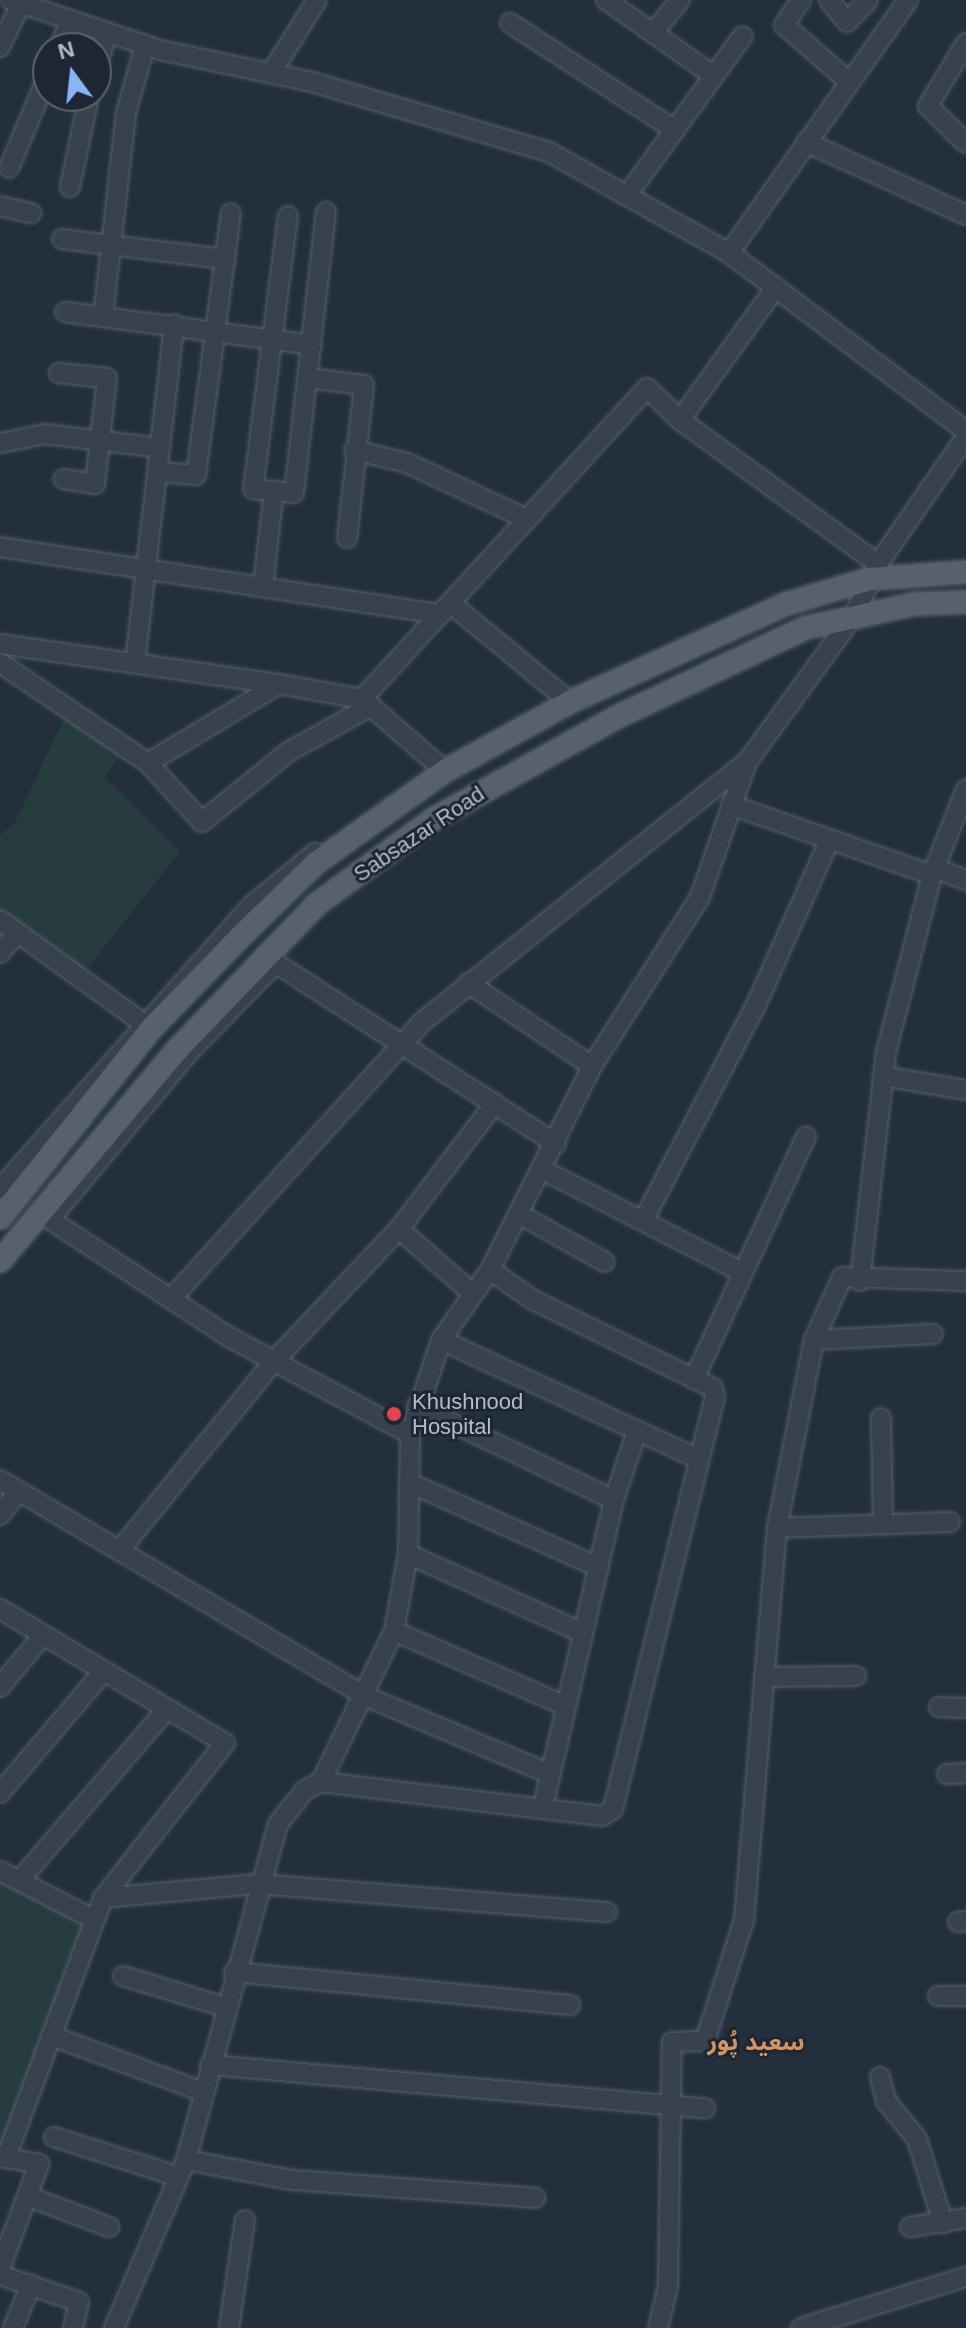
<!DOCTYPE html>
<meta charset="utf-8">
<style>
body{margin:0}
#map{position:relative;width:966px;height:2328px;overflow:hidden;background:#242f3e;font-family:Arial,"Noto Sans Arabic",sans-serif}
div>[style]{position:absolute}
.green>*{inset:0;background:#263c3f}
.roads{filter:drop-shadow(0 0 2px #565f6c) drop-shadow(0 0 2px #565f6c)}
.minor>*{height:18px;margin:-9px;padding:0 9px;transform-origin:9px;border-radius:9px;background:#38414e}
.major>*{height:22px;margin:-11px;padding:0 11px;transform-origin:11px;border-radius:11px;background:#56606e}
.dots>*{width:22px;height:22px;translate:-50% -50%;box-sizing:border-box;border:4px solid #1d2633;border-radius:50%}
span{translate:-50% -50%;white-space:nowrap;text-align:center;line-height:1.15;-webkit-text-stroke:6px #1d2633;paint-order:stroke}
.street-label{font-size:22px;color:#b4bcc9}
.poi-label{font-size:22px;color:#b4bcc9}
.left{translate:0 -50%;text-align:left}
.neighbourhood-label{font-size:24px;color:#d59563;font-weight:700}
.north{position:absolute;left:32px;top:32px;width:80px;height:80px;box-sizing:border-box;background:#1d2633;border:2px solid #59626f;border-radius:50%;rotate:345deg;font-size:22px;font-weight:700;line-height:32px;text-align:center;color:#b4bcc9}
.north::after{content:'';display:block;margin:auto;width:28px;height:36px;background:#8ab4f8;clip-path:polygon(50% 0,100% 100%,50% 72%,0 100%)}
</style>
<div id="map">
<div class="green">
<div style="clip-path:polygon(71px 703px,126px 746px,104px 777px,180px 852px,82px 975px,0 917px,0 835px,15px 823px)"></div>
<div style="clip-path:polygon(0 1871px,95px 1920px,0 2157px)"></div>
</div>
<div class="roads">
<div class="minor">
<div style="left:11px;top:0;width:157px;rotate:18.6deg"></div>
<div style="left:160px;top:50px;width:155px;rotate:11.9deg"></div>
<div style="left:312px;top:82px;width:247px;rotate:16.5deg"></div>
<div style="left:549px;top:152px;width:206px;rotate:29.3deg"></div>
<div style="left:729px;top:253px;width:296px;rotate:36.9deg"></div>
<div style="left:606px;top:0;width:132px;rotate:35.1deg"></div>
<div style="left:801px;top:0;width:30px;rotate:124deg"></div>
<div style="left:784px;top:25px;width:85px;rotate:41.2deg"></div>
<div style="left:829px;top:0;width:28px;rotate:51deg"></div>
<div style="left:847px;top:22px;width:30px;rotate:-46deg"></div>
<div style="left:510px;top:23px;width:197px;rotate:33deg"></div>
<div style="left:653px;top:33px;width:43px;rotate:-50.7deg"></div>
<div style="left:966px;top:43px;width:74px;rotate:121.1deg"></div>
<div style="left:928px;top:106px;width:53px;rotate:44.2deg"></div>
<div style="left:0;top:47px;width:46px;rotate:-64deg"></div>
<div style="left:59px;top:48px;width:28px;rotate:-67deg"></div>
<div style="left:96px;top:71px;width:40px;rotate:-74deg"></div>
<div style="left:271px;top:73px;width:86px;rotate:-57.8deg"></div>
<div style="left:806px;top:142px;width:176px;rotate:24.5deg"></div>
<div style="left:9px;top:168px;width:101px;rotate:-67.2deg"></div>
<div style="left:70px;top:187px;width:93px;rotate:-78.2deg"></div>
<div style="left:628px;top:194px;width:195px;rotate:-54deg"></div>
<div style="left:0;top:206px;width:32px;rotate:13deg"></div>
<div style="left:288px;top:216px;width:275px;rotate:97.3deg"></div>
<div style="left:253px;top:489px;width:41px;rotate:5.6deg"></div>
<div style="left:294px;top:493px;width:283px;rotate:-83.5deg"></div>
<div style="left:62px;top:239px;width:165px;rotate:7deg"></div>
<div style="left:729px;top:253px;width:310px;rotate:-54.7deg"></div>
<div style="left:776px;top:287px;width:164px;rotate:125.8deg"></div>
<div style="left:680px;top:420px;width:245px;rotate:36deg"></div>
<div style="left:65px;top:312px;width:249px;rotate:7.6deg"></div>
<div style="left:103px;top:316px;width:204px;rotate:-83.5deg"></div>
<div style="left:126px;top:113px;width:71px;rotate:-74.4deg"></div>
<div style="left:59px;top:373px;width:48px;rotate:5.9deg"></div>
<div style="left:107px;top:378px;width:107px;rotate:96.5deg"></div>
<div style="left:95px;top:484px;width:32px;rotate:-171deg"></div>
<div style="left:309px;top:378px;width:55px;rotate:7.3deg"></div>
<div style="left:364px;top:385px;width:154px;rotate:96.3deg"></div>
<div style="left:0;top:443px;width:46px;rotate:-11.3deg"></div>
<div style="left:45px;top:434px;width:116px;rotate:6.9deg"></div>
<div style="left:354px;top:450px;width:55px;rotate:13.8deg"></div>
<div style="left:407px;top:463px;width:132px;rotate:25deg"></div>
<div style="left:157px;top:472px;width:39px;rotate:4deg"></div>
<div style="left:196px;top:475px;width:264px;rotate:-82.4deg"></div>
<div style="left:0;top:547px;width:445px;rotate:8.7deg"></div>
<div style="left:263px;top:586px;width:96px;rotate:-83.4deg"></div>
<div style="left:450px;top:603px;width:156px;rotate:39.5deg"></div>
<div style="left:0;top:644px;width:282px;rotate:8.2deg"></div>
<div style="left:0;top:663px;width:179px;rotate:34deg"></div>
<div style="left:148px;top:763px;width:153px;rotate:-31.1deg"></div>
<div style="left:279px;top:684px;width:84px;rotate:10.2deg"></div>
<div style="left:362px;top:699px;width:110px;rotate:40.9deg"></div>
<div style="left:135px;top:663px;width:341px;rotate:-83.4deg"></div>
<div style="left:362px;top:699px;width:422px;rotate:-47.5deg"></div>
<div style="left:647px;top:388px;width:46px;rotate:44.1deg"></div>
<div style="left:148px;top:763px;width:80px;rotate:47.5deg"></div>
<div style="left:202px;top:822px;width:111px;rotate:-39.1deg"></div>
<div style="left:288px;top:752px;width:95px;rotate:-29deg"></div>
<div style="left:731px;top:805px;width:213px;rotate:19.2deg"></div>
<div style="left:932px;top:875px;width:92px;rotate:-68.4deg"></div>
<div style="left:934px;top:868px;width:34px;rotate:21deg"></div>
<div style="left:0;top:920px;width:186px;rotate:35.8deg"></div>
<div style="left:0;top:953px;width:26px;rotate:-50deg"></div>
<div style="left:266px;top:957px;width:345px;rotate:32.8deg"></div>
<div style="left:468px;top:983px;width:149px;rotate:33.8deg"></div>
<div style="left:883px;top:1076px;width:84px;rotate:9.6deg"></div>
<div style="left:543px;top:1170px;width:221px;rotate:27.1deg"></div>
<div style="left:0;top:1189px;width:377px;rotate:-48.4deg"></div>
<div style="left:250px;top:907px;width:85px;rotate:-39.7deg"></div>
<div style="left:40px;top:1213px;width:226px;rotate:33.3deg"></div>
<div style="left:229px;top:1337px;width:205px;rotate:28.2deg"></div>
<div style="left:519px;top:1214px;width:98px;rotate:29.2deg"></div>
<div style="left:50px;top:1219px;width:217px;rotate:-50.2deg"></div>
<div style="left:189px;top:1052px;width:124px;rotate:-45.7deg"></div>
<div style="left:643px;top:1221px;width:244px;rotate:-62.4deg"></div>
<div style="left:756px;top:1005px;width:177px;rotate:-66deg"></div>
<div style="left:399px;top:1229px;width:96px;rotate:41.2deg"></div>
<div style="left:860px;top:1281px;width:230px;rotate:-83.5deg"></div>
<div style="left:886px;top:1052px;width:183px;rotate:-75.4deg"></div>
<div style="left:171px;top:1299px;width:372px;rotate:-47.8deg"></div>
<div style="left:421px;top:1023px;width:418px;rotate:-38.7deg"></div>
<div style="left:441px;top:1340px;width:284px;rotate:24.8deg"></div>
<div style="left:814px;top:1340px;width:119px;rotate:-2.9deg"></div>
<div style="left:694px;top:1379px;width:267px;rotate:-65.2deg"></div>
<div style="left:417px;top:1406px;width:218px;rotate:25.5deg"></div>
<div style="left:881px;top:1418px;width:106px;rotate:88.9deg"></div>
<div style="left:0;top:1480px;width:426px;rotate:30.6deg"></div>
<div style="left:367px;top:1697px;width:199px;rotate:22.8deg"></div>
<div style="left:410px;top:1483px;width:207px;rotate:24deg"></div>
<div style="left:0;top:1515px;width:29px;rotate:-52deg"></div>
<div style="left:777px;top:1528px;width:173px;rotate:-2deg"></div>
<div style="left:119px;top:1551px;width:245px;rotate:-50.8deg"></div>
<div style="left:274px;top:1361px;width:182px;rotate:-46.6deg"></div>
<div style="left:399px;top:1229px;width:158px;rotate:-52.7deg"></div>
<div style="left:408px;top:1554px;width:192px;rotate:24.3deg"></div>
<div style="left:0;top:1609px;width:262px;rotate:30.8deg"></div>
<div style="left:225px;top:1743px;width:197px;rotate:128.2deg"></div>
<div style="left:103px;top:1898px;width:278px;rotate:110.5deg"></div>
<div style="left:394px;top:1631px;width:188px;rotate:23.6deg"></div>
<div style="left:764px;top:1677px;width:92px;rotate:-0.6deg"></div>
<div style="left:0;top:1687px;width:67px;rotate:-50.4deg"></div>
<div style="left:939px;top:1707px;width:27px;rotate:2deg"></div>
<div style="left:947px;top:1774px;width:19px;rotate:-3deg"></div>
<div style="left:321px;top:1782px;width:168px;rotate:-64.2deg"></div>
<div style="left:394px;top:1631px;width:78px;rotate:-79.7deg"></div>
<div style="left:408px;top:1554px;width:120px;rotate:-89deg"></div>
<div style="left:410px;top:1434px;width:99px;rotate:-71.7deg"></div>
<div style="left:441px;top:1340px;width:85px;rotate:-55deg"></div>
<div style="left:490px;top:1270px;width:228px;rotate:-63.4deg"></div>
<div style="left:592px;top:1066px;width:201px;rotate:-57.4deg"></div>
<div style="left:700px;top:897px;width:143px;rotate:-70.8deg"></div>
<div style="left:747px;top:762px;width:182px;rotate:-53.9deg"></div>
<div style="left:854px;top:615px;width:56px;rotate:-64.8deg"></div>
<div style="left:878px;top:564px;width:155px;rotate:-55.3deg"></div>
<div style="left:0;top:1793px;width:160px;rotate:-49.6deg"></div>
<div style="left:543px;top:1807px;width:315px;rotate:-77deg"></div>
<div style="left:614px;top:1500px;width:73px;rotate:-71.6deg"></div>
<div style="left:0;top:1871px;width:107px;rotate:27.3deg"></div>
<div style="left:19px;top:1881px;width:227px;rotate:-49.3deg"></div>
<div style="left:103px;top:1898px;width:156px;rotate:-5.2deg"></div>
<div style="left:258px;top:1884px;width:350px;rotate:4.6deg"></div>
<div style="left:958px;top:1922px;width:8px;rotate:-7deg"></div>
<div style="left:234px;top:1972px;width:338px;rotate:5.6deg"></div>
<div style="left:123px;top:1976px;width:107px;rotate:16.9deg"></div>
<div style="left:938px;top:1996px;width:28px"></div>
<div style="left:52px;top:2036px;width:161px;rotate:20.3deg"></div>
<div style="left:210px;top:2065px;width:497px;rotate:5deg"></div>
<div style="left:880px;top:2077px;width:25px;rotate:76deg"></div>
<div style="left:886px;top:2101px;width:49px;rotate:50.8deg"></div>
<div style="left:917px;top:2139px;width:88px;rotate:72.8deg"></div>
<div style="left:54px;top:2137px;width:131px;rotate:17.7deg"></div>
<div style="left:0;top:2157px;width:40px;rotate:10deg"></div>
<div style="left:39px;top:2164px;width:112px;rotate:110.4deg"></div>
<div style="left:186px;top:2160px;width:108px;rotate:10.7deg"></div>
<div style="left:292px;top:2180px;width:244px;rotate:4.2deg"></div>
<div style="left:27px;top:2196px;width:88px;rotate:20.7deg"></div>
<div style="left:910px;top:2227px;width:57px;rotate:-9.1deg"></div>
<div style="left:0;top:2275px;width:83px;rotate:18.9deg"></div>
<div style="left:79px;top:2302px;width:27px;rotate:103deg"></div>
<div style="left:13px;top:2328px;width:47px;rotate:-67.3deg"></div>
<div style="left:114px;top:2328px;width:183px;rotate:-66.8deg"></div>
<div style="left:186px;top:2160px;width:348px;rotate:-74.7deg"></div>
<div style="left:278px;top:1824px;width:43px;rotate:-51.5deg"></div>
<div style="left:305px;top:1790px;width:18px;rotate:-27deg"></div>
<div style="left:321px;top:1782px;width:283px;rotate:6.9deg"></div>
<div style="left:602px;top:1816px;width:13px;rotate:-32deg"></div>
<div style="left:613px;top:1809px;width:424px;rotate:-76.1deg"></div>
<div style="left:715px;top:1397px;width:9px;rotate:-103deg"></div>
<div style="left:713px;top:1388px;width:200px;rotate:-153.9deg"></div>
<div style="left:533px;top:1300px;width:52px;rotate:-145.1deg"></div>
<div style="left:229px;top:2328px;width:109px;rotate:-81.6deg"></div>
<div style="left:658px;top:2328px;width:43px;rotate:-76.6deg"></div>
<div style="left:668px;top:2286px;width:244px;rotate:-89.1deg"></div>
<div style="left:672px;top:2042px;width:33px;rotate:-2deg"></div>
<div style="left:705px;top:2041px;width:127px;rotate:-72.1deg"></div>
<div style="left:744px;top:1920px;width:393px;rotate:-85.2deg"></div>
<div style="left:777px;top:1528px;width:192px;rotate:-78.9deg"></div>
<div style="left:814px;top:1340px;width:69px;rotate:-66deg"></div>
<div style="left:842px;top:1277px;width:124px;rotate:1.8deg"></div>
<div style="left:801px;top:2328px;width:173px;rotate:-17.2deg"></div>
</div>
<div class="major">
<div style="left:0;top:1218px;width:242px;rotate:-51.4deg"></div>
<div style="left:151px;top:1029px;width:129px;rotate:-45.9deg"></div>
<div style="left:241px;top:936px;width:105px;rotate:-44.2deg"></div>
<div style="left:316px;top:863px;width:158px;rotate:-35.5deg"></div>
<div style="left:445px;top:771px;width:143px;rotate:-28.9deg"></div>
<div style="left:570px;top:702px;width:237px;rotate:-24.4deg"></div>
<div style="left:786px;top:604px;width:88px;rotate:-16.6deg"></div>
<div style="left:870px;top:579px;width:96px;rotate:-4.2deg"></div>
<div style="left:0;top:1261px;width:277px;rotate:-50deg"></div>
<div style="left:178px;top:1049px;width:201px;rotate:-46.2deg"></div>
<div style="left:317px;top:904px;width:142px;rotate:-36.1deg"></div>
<div style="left:432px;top:820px;width:214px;rotate:-29.1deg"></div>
<div style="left:619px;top:716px;width:206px;rotate:-25.3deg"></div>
<div style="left:805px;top:628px;width:112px;rotate:-12.4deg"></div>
<div style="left:914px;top:604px;width:52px;rotate:-2.2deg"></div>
</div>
</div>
<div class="dots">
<div style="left:394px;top:1414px;background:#e0444e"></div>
</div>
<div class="street-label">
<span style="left:419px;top:834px;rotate:-34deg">Sabsazar Road</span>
</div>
<div class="poi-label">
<span class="left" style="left:412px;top:1414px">Khushnood<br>Hospital</span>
</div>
<div class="neighbourhood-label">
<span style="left:756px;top:2042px">سعید پُور</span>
</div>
<div class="north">N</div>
</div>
